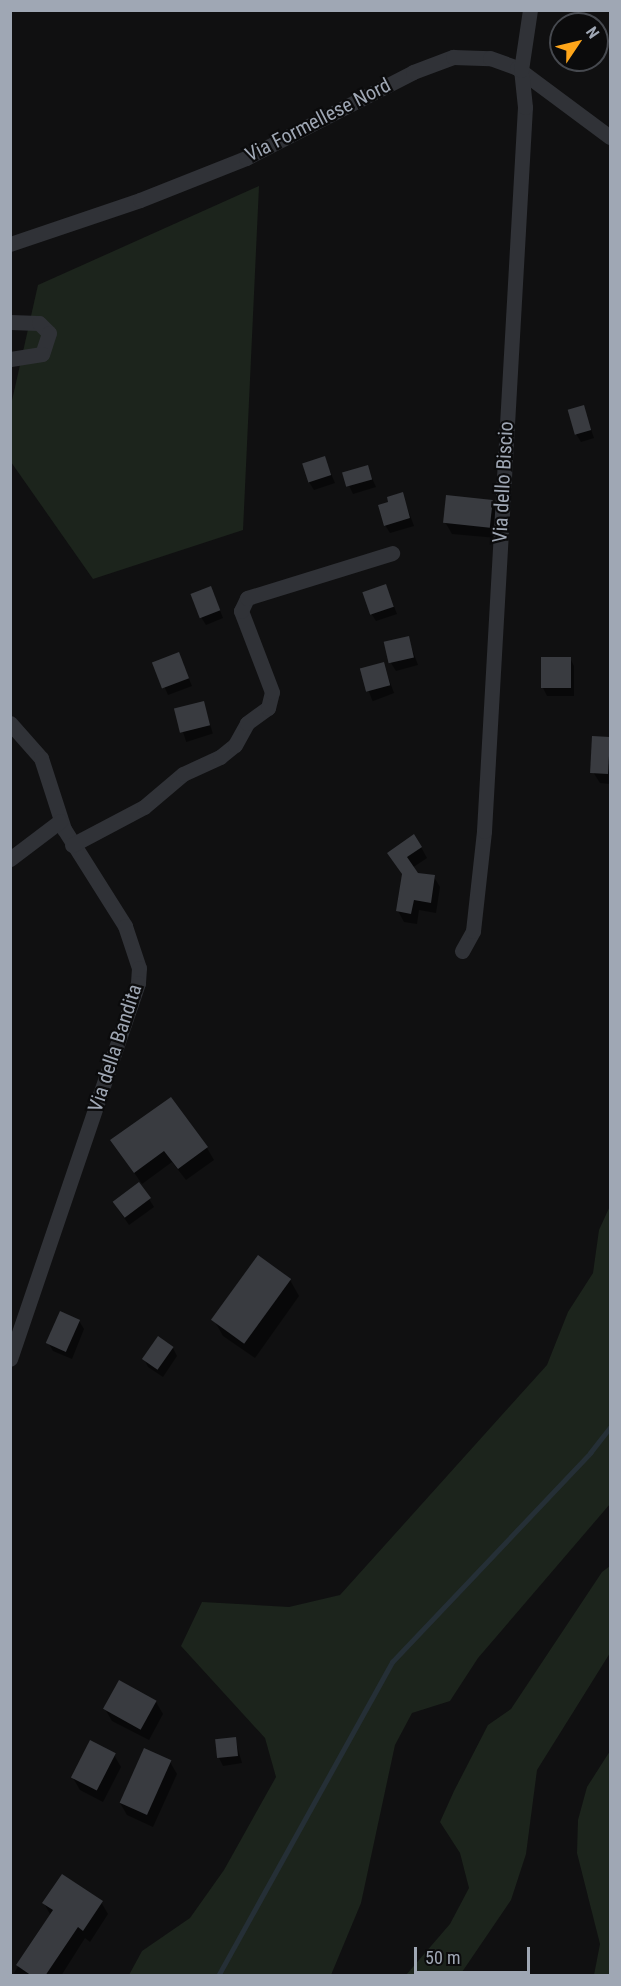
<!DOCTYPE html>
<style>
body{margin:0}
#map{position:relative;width:621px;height:1986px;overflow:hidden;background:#101011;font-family:"Roboto Condensed",sans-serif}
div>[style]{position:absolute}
.green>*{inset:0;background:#1c241c}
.shadow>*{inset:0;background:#0007;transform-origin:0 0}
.stream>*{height:4.5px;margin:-2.25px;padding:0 2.25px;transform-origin:2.25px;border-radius:2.25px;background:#252f36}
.building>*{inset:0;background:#393b40;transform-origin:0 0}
.minor>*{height:15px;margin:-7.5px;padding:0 7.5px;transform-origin:7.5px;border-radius:7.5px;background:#303237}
span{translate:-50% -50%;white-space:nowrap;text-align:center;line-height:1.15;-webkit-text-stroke:4.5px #0b0b0c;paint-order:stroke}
.street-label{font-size:20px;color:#9fa7b4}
.frame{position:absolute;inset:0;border:12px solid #9fa7b4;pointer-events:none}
.north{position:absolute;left:549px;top:12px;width:60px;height:60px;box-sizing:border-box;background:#0b0b0c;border:2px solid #46494f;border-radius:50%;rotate:55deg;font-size:16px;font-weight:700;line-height:24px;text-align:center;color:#9fa7b4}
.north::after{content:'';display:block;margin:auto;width:21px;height:27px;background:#ffa61a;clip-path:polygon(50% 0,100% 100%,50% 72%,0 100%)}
.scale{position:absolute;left:414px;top:1947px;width:116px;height:27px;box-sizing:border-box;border:3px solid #9fa7b4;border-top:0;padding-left:8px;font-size:18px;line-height:21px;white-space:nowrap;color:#9fa7b4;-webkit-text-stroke:4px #0b0b0c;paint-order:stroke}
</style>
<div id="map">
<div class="green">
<div style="clip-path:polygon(259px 186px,243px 530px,93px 579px,11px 462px,11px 405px,38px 285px)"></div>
<div style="clip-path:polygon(610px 1206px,610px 1504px,478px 1658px,450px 1701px,412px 1713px,395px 1745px,361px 1903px,331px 1975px,129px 1975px,142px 1951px,190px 1918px,224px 1870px,276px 1777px,265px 1738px,181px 1646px,202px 1602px,289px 1607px,340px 1595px,547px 1365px,568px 1312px,593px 1273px,599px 1230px)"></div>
<div style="clip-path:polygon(610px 1566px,610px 1653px,537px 1770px,526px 1854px,511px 1900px,460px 1975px,406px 1975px,450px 1924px,469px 1888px,460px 1853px,440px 1822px,454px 1791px,488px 1725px,511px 1709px,602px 1572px)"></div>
<div style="clip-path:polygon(610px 1751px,610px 1975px,594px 1975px,600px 1944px,577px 1853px,578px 1820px,587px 1787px)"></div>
</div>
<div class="shadow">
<div style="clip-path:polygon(583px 407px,594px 438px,581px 442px,576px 434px)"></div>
<div style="clip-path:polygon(324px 457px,335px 483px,314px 490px,309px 482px)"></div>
<div style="clip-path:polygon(367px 467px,376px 487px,353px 494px,344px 475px)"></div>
<div style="clip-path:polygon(402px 494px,414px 526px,390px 533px,385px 525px,390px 503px)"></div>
<div style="clip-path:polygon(492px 501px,499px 513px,497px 538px,452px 534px,445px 522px)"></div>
<div style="clip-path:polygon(386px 586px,397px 614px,376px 621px,371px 613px)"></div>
<div style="clip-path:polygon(214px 595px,223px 618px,206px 625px,201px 617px)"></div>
<div style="clip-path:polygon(408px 638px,418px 665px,396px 671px,391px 663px)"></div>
<div style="clip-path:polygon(543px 658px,570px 658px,574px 666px,574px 696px,547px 696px,543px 688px)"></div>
<div style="clip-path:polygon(182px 662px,192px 686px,168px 695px,154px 663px)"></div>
<div style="left:383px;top:664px;width:31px;height:23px;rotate:69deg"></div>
<div style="left:203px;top:703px;width:32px;height:28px;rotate:72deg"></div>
<div style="clip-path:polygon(594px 738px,610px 738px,610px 784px,600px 783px,593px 772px)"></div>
<div style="clip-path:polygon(421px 847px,427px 858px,412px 868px,417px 874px,434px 877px,440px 887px,436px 913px,419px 910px,417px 924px,404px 922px,398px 911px,403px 875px,389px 853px)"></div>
<div style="clip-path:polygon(112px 1141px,207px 1148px,214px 1160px,186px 1180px,172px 1162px,142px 1184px)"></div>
<div style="clip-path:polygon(149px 1199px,154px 1207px,129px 1225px,118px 1209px)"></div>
<div style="clip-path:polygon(290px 1280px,299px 1296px,255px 1358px,223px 1336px,214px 1320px)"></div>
<div style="clip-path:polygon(79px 1321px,84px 1329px,72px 1359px,53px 1351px,49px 1344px)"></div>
<div style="clip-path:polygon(173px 1348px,177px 1356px,163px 1377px,148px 1367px,144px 1359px)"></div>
<div style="clip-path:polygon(156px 1702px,163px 1714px,149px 1740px,112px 1721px,105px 1709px)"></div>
<div style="clip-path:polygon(235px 1739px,242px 1763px,223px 1766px,219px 1758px)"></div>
<div style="clip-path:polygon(114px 1755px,121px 1767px,103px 1802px,80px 1790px,73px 1778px)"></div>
<div style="clip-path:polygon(170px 1762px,177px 1774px,153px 1827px,127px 1815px,120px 1803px)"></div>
<div style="clip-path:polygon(101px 1902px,108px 1914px,90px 1942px,85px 1938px,61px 1976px,12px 1976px,51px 1916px,44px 1903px)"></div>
</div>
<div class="stream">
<div style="left:218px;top:1976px;width:359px;rotate:-61deg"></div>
<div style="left:392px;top:1662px;width:288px;rotate:-46.5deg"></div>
<div style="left:590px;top:1453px;width:33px;rotate:-52deg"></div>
</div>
<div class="building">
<div style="left:584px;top:405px;width:26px;height:17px;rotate:74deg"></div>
<div style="left:325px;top:456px;width:20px;height:24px;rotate:72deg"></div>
<div style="left:368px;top:465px;width:15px;height:27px;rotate:74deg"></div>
<div style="clip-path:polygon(403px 492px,410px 518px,384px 526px,378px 505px,388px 502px,387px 497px)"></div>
<div style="left:446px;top:495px;width:47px;height:28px;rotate:6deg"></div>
<div style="left:386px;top:584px;width:24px;height:25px;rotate:71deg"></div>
<div style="left:211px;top:586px;width:26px;height:22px;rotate:69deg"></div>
<div style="left:409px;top:636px;width:22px;height:26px;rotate:77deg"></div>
<div style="left:179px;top:652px;width:28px;height:29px;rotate:69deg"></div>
<div style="left:541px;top:657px;width:30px;height:31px"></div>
<div style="left:384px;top:662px;width:24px;height:25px;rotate:75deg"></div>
<div style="left:204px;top:701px;width:25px;height:31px;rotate:76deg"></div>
<div style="left:592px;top:736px;width:18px;height:37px;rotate:3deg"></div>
<div style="clip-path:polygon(414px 834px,422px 847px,407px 857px,418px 873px,435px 875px,431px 903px,414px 900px,411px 914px,396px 911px,402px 874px,387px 853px)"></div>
<div style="clip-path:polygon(171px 1097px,208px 1147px,178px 1169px,164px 1151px,134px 1173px,110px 1140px)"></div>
<div style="left:139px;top:1182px;width:20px;height:33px;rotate:53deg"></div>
<div style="left:258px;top:1255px;width:41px;height:80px;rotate:36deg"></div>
<div style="left:60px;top:1311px;width:22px;height:35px;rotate:24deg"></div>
<div style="left:158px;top:1336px;width:19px;height:28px;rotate:35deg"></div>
<div style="left:119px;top:1680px;width:43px;height:33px;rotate:29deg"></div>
<div style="left:236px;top:1737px;width:19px;height:21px;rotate:84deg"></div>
<div style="left:90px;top:1740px;width:29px;height:42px;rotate:27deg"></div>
<div style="left:144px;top:1748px;width:30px;height:60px;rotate:24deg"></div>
<div style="clip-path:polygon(62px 1874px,103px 1901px,83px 1931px,78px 1927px,45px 1976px,32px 1976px,16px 1965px,53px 1910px,42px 1903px)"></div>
</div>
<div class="minor">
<div style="left:10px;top:244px;width:137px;rotate:-18.7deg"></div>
<div style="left:140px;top:200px;width:114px;rotate:-21.6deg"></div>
<div style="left:246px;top:158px;width:188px;rotate:-27.2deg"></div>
<div style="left:413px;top:72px;width:43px;rotate:-20.6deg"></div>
<div style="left:453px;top:57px;width:37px;rotate:2deg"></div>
<div style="left:490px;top:58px;width:29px;rotate:20deg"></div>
<div style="left:517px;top:68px;width:116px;rotate:36.6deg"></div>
<div style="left:10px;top:322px;width:29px;rotate:2deg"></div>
<div style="left:39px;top:323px;width:14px;rotate:45deg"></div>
<div style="left:49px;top:333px;width:22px;rotate:108deg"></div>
<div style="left:42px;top:354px;width:32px;rotate:171deg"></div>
<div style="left:10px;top:723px;width:47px;rotate:48.5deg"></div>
<div style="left:41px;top:758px;width:75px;rotate:72.1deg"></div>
<div style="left:64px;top:829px;width:115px;rotate:57.8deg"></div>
<div style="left:125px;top:926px;width:44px;rotate:71.6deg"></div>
<div style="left:139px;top:968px;width:15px;rotate:94deg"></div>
<div style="left:138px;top:983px;width:397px;rotate:108.8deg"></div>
<div style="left:72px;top:845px;width:81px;rotate:-27.8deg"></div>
<div style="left:144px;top:807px;width:51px;rotate:-40.2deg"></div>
<div style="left:183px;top:774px;width:41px;rotate:-24.7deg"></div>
<div style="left:220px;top:757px;width:19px;rotate:-39deg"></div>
<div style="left:235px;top:745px;width:25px;rotate:-61deg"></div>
<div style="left:247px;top:723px;width:26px;rotate:-36deg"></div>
<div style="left:268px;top:708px;width:16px;rotate:-76deg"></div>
<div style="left:272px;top:692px;width:87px;rotate:-110.9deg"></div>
<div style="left:241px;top:611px;width:14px;rotate:-65deg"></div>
<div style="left:247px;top:598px;width:152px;rotate:-17.2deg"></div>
<div style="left:10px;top:859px;width:63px;rotate:-37.2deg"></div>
<div style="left:462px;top:951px;width:23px;rotate:-61deg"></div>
<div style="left:473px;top:931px;width:101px;rotate:-83.7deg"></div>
<div style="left:484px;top:831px;width:725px;rotate:-86.76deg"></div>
<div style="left:525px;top:107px;width:37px;rotate:-96deg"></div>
<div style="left:521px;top:70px;width:61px;rotate:-81.5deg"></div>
</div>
<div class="street-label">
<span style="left:318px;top:120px;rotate:-27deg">Via Formellese Nord</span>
<span style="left:503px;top:482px;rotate:-87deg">Via dello Biscio</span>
<span style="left:115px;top:1048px;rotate:-72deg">Via della Bandita</span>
</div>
<div class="frame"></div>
<div class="north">N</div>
<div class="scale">50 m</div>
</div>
